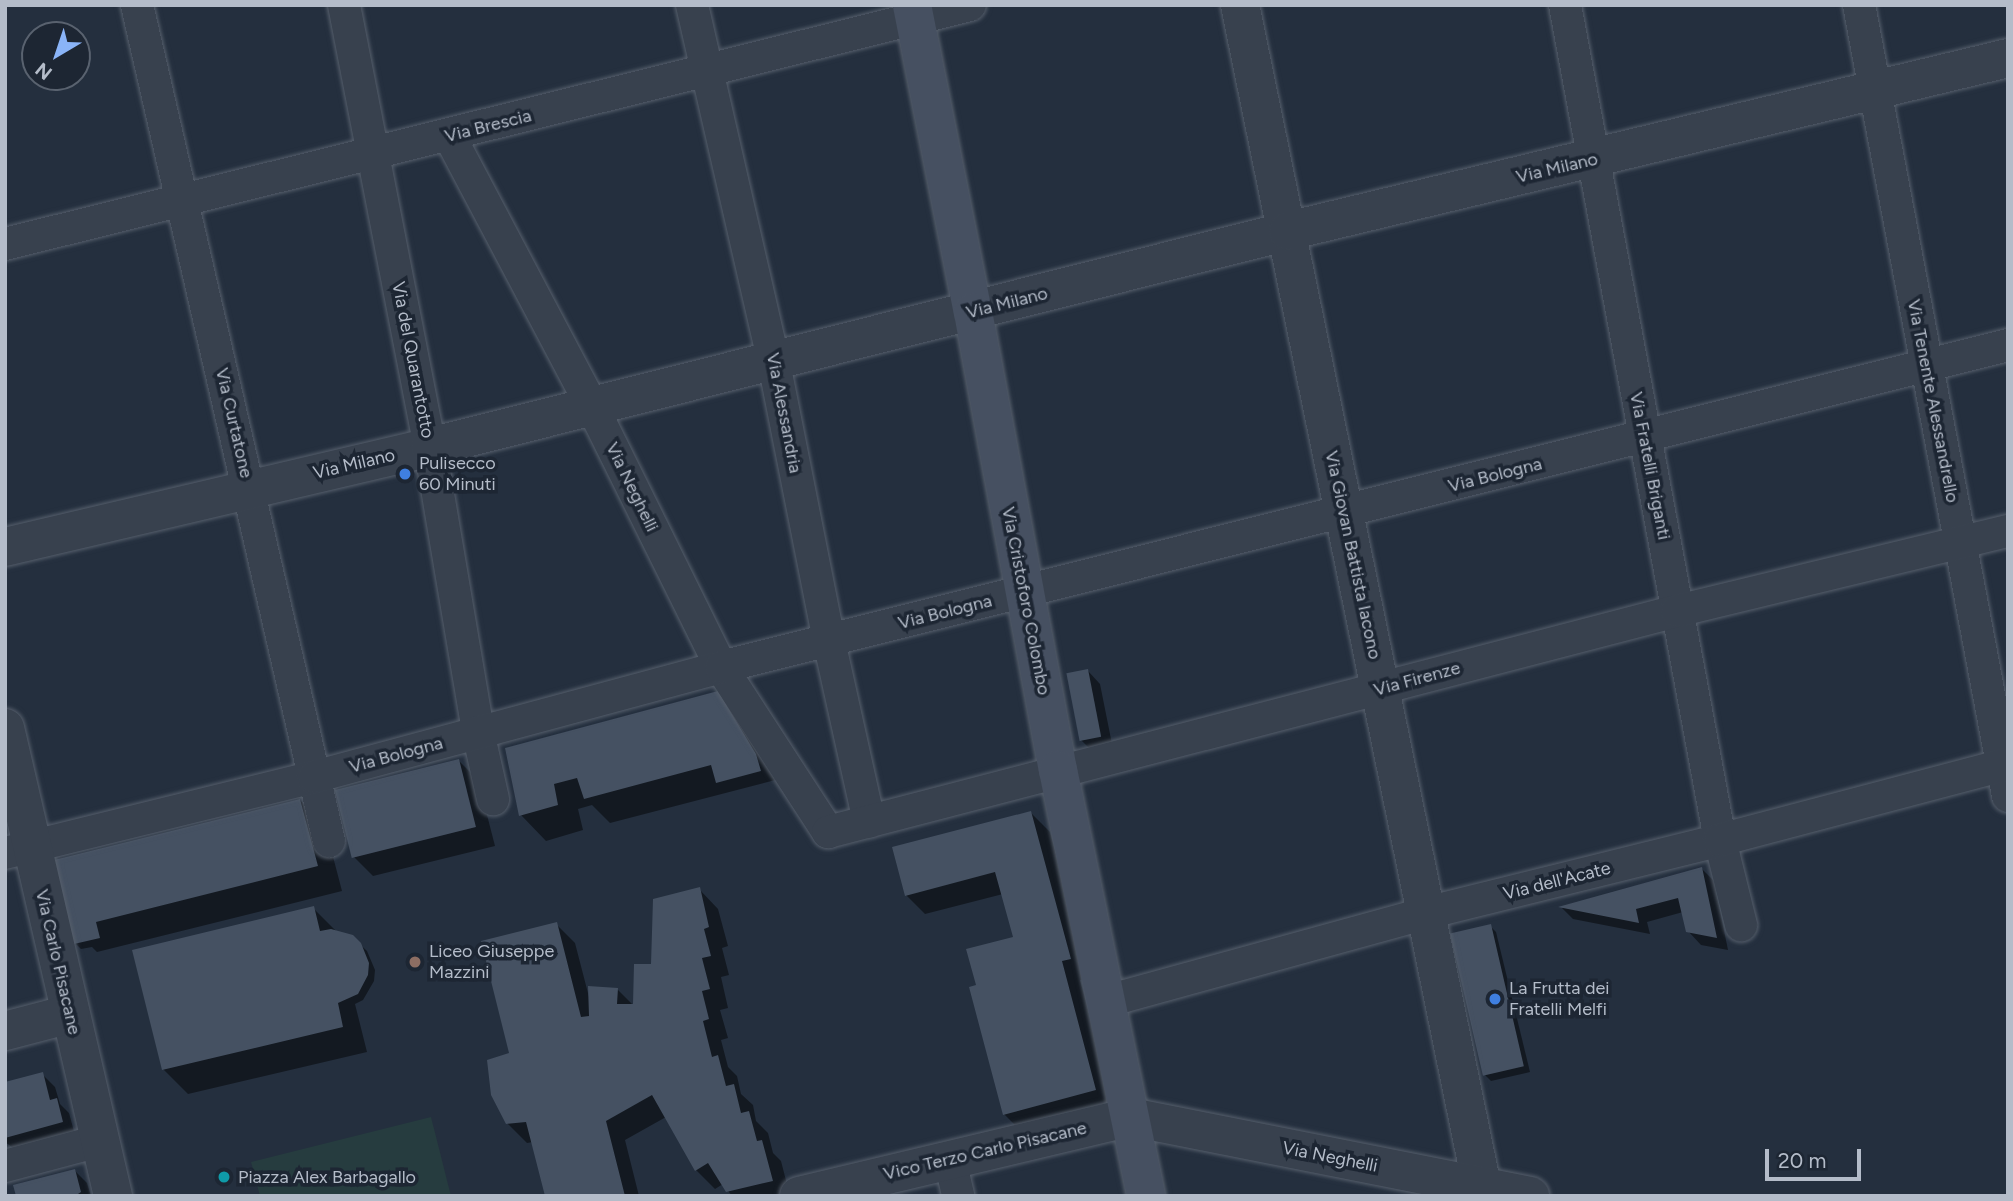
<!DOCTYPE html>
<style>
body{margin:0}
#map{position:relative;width:2013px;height:1201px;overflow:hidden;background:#242f3e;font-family:Figtree,sans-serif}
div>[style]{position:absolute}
.green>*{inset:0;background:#263c3f}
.shadow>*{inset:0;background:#0007}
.building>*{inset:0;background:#455162;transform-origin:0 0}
.roads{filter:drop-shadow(0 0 2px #565f6c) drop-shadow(0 0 2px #565f6c)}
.minor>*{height:32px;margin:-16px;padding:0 16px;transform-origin:16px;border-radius:16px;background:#38414e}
.tertiary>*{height:38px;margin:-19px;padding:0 19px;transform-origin:19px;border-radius:19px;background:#38414e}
.secondary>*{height:38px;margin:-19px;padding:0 19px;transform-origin:19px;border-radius:19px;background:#465061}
.dots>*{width:19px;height:19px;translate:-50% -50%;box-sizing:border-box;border:4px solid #1d2633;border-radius:50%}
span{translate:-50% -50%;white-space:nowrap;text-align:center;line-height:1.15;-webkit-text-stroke:7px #1d2633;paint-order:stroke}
.street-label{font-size:18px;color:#b4bcc9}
.poi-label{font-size:18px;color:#b4bcc9}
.left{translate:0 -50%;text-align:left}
.frame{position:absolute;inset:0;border:7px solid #b4bcc9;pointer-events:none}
.north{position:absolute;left:21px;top:21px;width:70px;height:70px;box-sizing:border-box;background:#1d2633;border:2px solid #59626f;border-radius:50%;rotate:219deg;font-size:19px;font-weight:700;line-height:28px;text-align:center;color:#b4bcc9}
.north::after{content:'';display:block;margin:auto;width:24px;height:32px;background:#8ab4f8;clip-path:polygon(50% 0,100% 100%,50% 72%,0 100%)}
.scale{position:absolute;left:1765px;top:1149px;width:96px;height:32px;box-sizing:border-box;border:4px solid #b4bcc9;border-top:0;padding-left:9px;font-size:21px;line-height:24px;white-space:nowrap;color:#b4bcc9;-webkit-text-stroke:5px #1d2633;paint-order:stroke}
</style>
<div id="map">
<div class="green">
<div style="clip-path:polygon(431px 1117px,451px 1196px,260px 1196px,251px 1162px)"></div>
</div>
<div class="shadow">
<div style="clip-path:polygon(1088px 671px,1100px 684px,1113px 749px,1094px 753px,1081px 740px)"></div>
<div style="clip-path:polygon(717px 693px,743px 718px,779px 779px,610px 823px,592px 805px,578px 809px,583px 830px,546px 841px,521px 815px,507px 749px)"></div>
<div style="clip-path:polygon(459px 761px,478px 780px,495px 846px,373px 876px,354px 857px)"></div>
<div style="clip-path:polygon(300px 800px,325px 826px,342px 891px,97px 952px,92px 947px,81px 949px,75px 943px,72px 928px)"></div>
<div style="clip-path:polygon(1031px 813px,1050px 832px,1089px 978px,1080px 980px,1115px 1110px,1023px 1133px,1004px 1114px,978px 987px,1015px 938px,1003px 894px,925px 914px,906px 895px)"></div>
<div style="clip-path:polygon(1701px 868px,1714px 881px,1728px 950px,1701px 945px,1688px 931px,1683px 912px,1647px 922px,1650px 934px,1573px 919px,1562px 908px)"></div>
<div style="clip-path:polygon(699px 889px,718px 909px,728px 946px,722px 948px,729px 975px,721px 977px,728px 1008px,720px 1010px,728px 1038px,721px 1040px,728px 1067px,737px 1076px,741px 1094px,753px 1105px,756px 1121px,768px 1133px,773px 1153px,781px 1161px,790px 1196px,732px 1196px,723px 1184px,715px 1189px,696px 1170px,666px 1117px,625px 1140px,639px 1196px,547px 1196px,533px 1142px,527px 1143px,507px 1123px,511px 1055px,556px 924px,575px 943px,589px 997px,617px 989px,635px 1007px,653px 966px)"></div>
<div style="clip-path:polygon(313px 908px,338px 933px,352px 937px,367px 951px,375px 970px,374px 981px,363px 1000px,355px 1004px,367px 1052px,188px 1094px,163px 1069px)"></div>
<div style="clip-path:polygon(1490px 926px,1496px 932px,1530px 1072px,1491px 1081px,1485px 1075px)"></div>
<div style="clip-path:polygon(42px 1074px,55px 1087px,60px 1104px,69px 1113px,75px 1135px,16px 1150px,5px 1142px,5px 1084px)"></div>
<div style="clip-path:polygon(74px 1170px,87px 1183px,91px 1196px,18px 1196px)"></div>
</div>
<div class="building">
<div style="left:1088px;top:669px;width:69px;height:22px;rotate:79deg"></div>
<div style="clip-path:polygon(718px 691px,756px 754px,761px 771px,716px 783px,711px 765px,584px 799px,577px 778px,554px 784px,558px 805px,519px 816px,505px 748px)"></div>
<div style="left:459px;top:759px;width:70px;height:128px;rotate:76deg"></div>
<div style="clip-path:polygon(300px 799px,318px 866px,96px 922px,100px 938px,74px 944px,54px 860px)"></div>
<div style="clip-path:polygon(1031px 811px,1071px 959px,1062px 961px,1096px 1090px,1003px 1115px,969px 987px,976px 985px,966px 949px,1013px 937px,995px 872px,905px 896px,892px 847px)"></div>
<div style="clip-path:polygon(1702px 867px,1717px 938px,1686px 932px,1678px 898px,1636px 909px,1639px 923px,1558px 907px)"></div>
<div style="clip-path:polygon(700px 887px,709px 927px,704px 929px,711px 956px,702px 958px,710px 989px,702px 991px,709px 1019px,703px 1021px,712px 1057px,718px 1055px,726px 1086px,734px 1084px,741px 1113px,749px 1111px,757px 1141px,762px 1140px,773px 1181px,726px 1192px,708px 1163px,695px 1171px,652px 1095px,606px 1121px,625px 1196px,545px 1196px,526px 1122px,506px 1124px,491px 1095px,487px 1060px,509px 1053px,481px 941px,557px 922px,581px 1017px,589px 1016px,588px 986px,618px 988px,617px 1004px,633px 1004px,634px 964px,651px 964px,653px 899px)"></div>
<div style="clip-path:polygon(314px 906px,320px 931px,331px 929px,353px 935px,361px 943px,369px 963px,368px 975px,358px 994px,338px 1003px,343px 1027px,162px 1070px,132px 950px)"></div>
<div style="left:1491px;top:924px;width:146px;height:42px;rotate:77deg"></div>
<div style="clip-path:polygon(43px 1072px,50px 1100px,57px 1098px,63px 1122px,5px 1138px,5px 1082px)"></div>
<div style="clip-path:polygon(75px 1169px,81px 1192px,75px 1196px,16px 1196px,13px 1185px)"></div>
</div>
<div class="roads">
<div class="minor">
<div style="left:137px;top:5px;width:858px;rotate:77.07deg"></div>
<div style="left:344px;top:5px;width:450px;rotate:79deg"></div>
<div style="left:430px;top:447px;width:289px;rotate:80.4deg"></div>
<div style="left:478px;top:732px;width:69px;rotate:77.4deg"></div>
<div style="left:692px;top:5px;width:362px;rotate:77.1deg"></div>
<div style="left:773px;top:358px;width:288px;rotate:78.8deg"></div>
<div style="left:829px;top:641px;width:185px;rotate:77.5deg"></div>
<div style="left:1565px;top:5px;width:849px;rotate:79.48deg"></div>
<div style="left:1720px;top:840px;width:88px;rotate:76.1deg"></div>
<div style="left:1859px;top:5px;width:805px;rotate:79.33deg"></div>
<div style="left:449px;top:135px;width:306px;rotate:62.2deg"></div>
<div style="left:592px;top:406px;width:291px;rotate:63.7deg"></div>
<div style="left:721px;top:667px;width:197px;rotate:57deg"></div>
<div style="left:828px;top:832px;width:877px;rotate:-14.59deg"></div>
<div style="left:1677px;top:611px;width:341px;rotate:-13.6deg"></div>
<div style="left:5px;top:244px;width:994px;rotate:-13.91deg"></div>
<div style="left:5px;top:853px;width:318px;rotate:-13.8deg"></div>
<div style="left:314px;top:777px;width:422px;rotate:-15.1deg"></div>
<div style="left:721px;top:667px;width:1327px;rotate:-14.05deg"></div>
<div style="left:1107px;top:1001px;width:331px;rotate:-15.4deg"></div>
<div style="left:1426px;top:913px;width:303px;rotate:-13.9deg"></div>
<div style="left:1720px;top:840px;width:298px;rotate:-14.8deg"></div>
<div style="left:950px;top:1160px;width:37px;rotate:77deg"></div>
<div style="left:5px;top:1166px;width:97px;rotate:-14.9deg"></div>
</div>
<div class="tertiary">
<div style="left:1240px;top:5px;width:1207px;rotate:78.43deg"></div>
<div style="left:5px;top:547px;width:437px;rotate:-13.2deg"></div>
<div style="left:430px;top:447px;width:885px;rotate:-14.13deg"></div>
<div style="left:1288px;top:231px;width:740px;rotate:-13.51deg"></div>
<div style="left:5px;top:728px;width:480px;rotate:77deg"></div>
<div style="left:5px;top:1031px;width:67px;rotate:-14.7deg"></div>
<div style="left:799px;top:1196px;width:341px;rotate:-13.4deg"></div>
<div style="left:1131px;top:1117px;width:407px;rotate:11.2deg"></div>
</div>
<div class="secondary">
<div style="left:912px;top:5px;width:313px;rotate:78.8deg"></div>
<div style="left:973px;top:312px;width:466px;rotate:79.5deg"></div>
<div style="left:1058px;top:770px;width:435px;rotate:78.3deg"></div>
</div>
</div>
<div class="dots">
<div style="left:405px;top:474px;background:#3f7fe0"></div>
<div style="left:415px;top:962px;background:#8d6e63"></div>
<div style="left:1495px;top:999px;background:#3f7fe0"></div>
<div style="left:224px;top:1177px;background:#0f9aa8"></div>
</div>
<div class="street-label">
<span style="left:488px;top:126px;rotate:-14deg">Via Brescia</span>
<span style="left:1557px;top:168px;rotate:-13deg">Via Milano</span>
<span style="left:1007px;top:303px;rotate:-14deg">Via Milano</span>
<span style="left:413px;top:360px;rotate:79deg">Via del Quarantotto</span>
<span style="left:1933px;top:401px;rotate:79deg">Via Tenente Alessandrello</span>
<span style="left:784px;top:413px;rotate:79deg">Via Alessandria</span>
<span style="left:234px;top:423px;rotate:77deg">Via Curtatone</span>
<span style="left:354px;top:464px;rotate:-13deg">Via Milano</span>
<span style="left:1650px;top:466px;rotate:79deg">Via Fratelli Briganti</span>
<span style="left:1495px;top:475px;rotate:-14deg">Via Bologna</span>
<span style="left:632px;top:487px;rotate:64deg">Via Neghelli</span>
<span style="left:1353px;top:555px;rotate:78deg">Via Giovan Battista Iacono</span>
<span style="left:1026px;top:601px;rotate:79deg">Via Cristoforo Colombo</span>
<span style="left:945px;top:612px;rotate:-14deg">Via Bologna</span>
<span style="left:1417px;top:679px;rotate:-15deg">Via Firenze</span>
<span style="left:396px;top:755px;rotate:-15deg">Via Bologna</span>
<span style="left:1557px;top:881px;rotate:-14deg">Via dell'Acate</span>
<span style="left:58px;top:962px;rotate:77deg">Via Carlo Pisacane</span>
<span style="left:985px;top:1151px;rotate:-13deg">Vico Terzo Carlo Pisacane</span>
<span style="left:1330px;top:1157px;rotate:11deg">Via Neghelli</span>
</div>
<div class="poi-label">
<span class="left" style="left:419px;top:474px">Pulisecco<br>60 Minuti</span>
<span class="left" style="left:429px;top:962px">Liceo Giuseppe<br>Mazzini</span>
<span class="left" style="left:1509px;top:999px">La Frutta dei<br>Fratelli Melfi</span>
<span class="left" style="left:238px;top:1177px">Piazza Alex Barbagallo</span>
</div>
<div class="frame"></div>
<div class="north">N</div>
<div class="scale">20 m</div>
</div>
